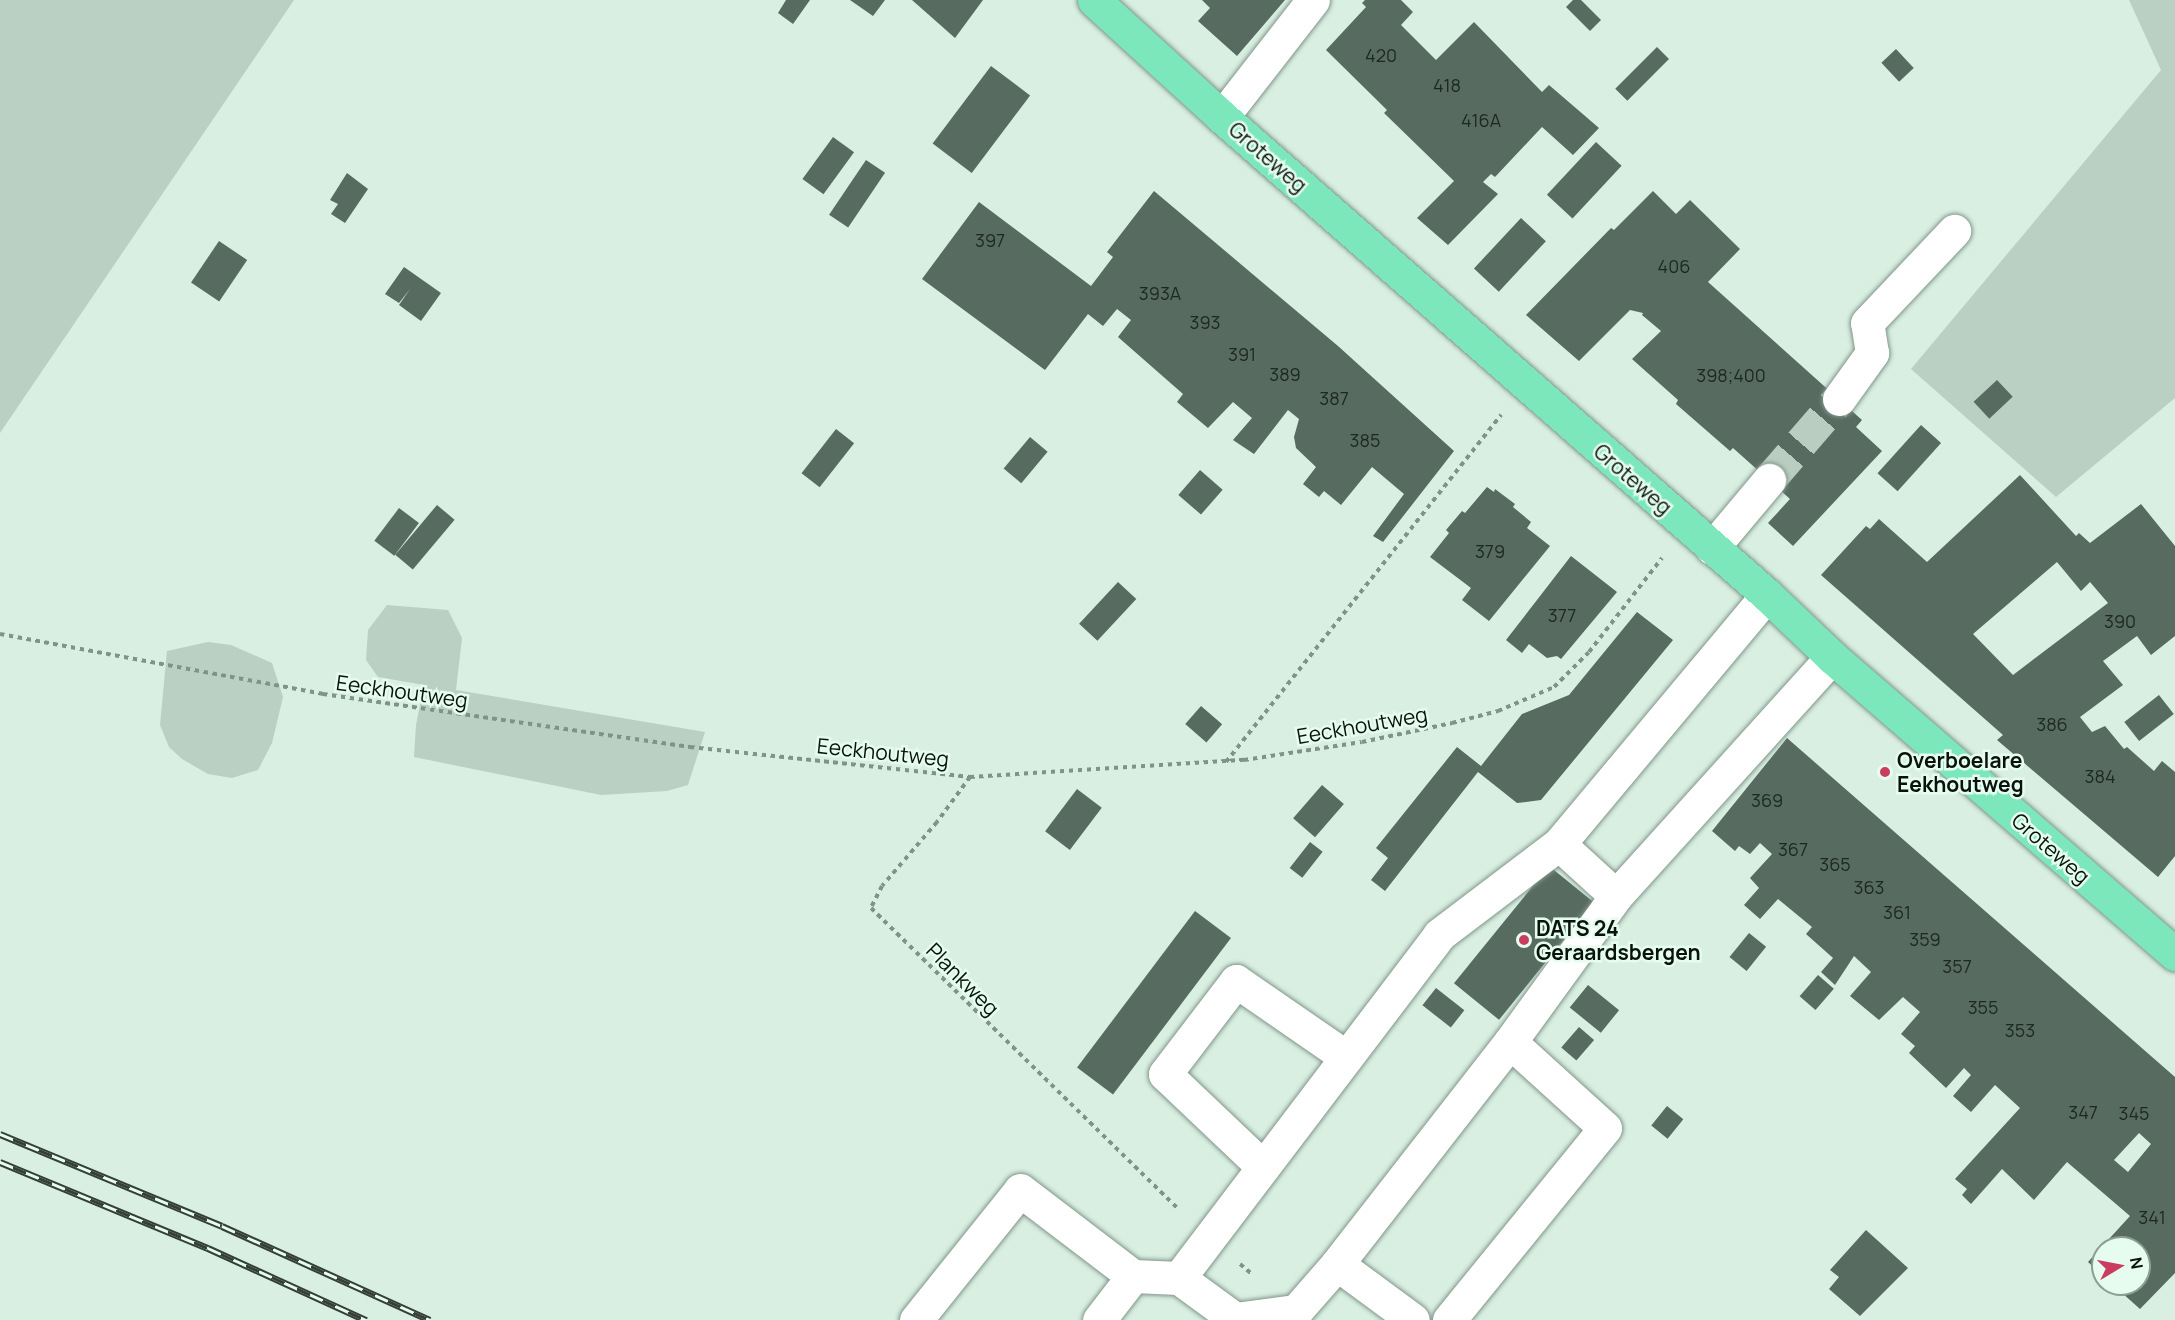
<!DOCTYPE html>
<style>
body{margin:0}
#map{position:relative;width:2175px;height:1320px;overflow:hidden;background:#d8efe1;font-family:Manrope,sans-serif}
div>[style]{position:absolute}
.green>*{inset:0;background:#b9d0c2}
.building>*{inset:0;background:#576b60;transform-origin:0 0}
.minor-tunnel>*{height:33px;margin-top:-16.5px;transform-origin:0;background:repeating-linear-gradient(90deg,#b9cec1 0 33px,transparent 0 49px)}
.path>*{height:4px;margin-top:-2px;transform-origin:0;background:repeating-linear-gradient(90deg,#819288 0 4.5px,transparent 0 9px)}
.roads{filter:drop-shadow(0 0 2px #81968a) drop-shadow(0 0 2px #81968a)}
.minor>*{height:33px;margin:-16.5px;padding:0 16.5px;transform-origin:16.5px;border-radius:16.5px;background:#fff}
.major>*{height:33px;margin:-16.5px;padding:0 16.5px;transform-origin:16.5px;border-radius:16.5px;background:#7ce7bb}
.rail>*{height:7px;margin-top:-3.5px;transform-origin:0;background:repeating-linear-gradient(90deg,#e5fcee 0 14px,#343f38 0 28px);box-sizing:border-box;border-block:2px solid #343f38}
.dots>*{width:16px;height:16px;translate:-50% -50%;box-sizing:border-box;border:3px solid #e5fcee;border-radius:50%}
span{translate:-50% -50%;white-space:nowrap;text-align:center;line-height:1.15;-webkit-text-stroke:5px #e5fcee;paint-order:stroke}
.number-label{font-size:18px;color:#1d2822}
.number-label span{-webkit-text-stroke-width:0}
.street-label{font-size:21px;color:#0a120d}
.poi-label{font-size:21px;color:#0a120d;font-weight:700}
.left{translate:0 -50%;text-align:left}
.north{position:absolute;left:2091px;top:1236px;width:60px;height:60px;box-sizing:border-box;background:#e5fcee;border:2px solid #8d9e94;border-radius:50%;rotate:80deg;font-size:16px;font-weight:700;line-height:24px;text-align:center;color:#0a120d}
.north::after{content:'';display:block;margin:auto;width:21px;height:27px;background:#cb3c61;clip-path:polygon(50% 0,100% 100%,50% 72%,0 100%)}
</style>
<div id="map">
<div class="green">
<div style="clip-path:polygon(0 0,294px 0,0 433px)"></div>
<div style="clip-path:polygon(2129px 0,2175px 0,2175px 398px,2056px 497px,1911px 369px,2161px 70px)"></div>
<div style="clip-path:polygon(387px 605px,448px 610px,462px 638px,456px 690px,705px 732px,688px 785px,667px 791px,601px 795px,414px 757px,416px 725px,424px 685px,378px 677px,366px 660px,368px 630px)"></div>
<div style="clip-path:polygon(208px 642px,231px 645px,272px 663px,283px 697px,272px 743px,258px 770px,232px 778px,208px 774px,182px 759px,169px 747px,160px 725px,167px 651px)"></div>
</div>
<div class="building">
<div style="clip-path:polygon(786px 0,810px 0,793px 24px,778px 13px)"></div>
<div style="clip-path:polygon(850px 0,885px 0,873px 16px)"></div>
<div style="clip-path:polygon(912px 0,983px 0,955px 38px)"></div>
<div style="clip-path:polygon(1202px 0,1285px 0,1237px 56px,1198px 21px,1210px 8px)"></div>
<div style="clip-path:polygon(1365px 0,1401px 0,1413px 12px,1401px 25px,1436px 60px,1474px 22px,1542px 92px,1549px 85px,1599px 128px,1573px 155px,1542px 127px,1495px 177px,1491px 174px,1483px 182px,1498px 194px,1448px 245px,1417px 218px,1454px 181px,1384px 113px,1387px 110px,1326px 50px,1366px 7px,1362px 3px)"></div>
<div style="clip-path:polygon(1573px 0,1581px 0,1601px 20px,1590px 31px,1566px 7px)"></div>
<div style="left:1657px;top:47px;width:17px;height:59px;rotate:45deg"></div>
<div style="left:1896px;top:49px;width:26px;height:20px;rotate:47deg"></div>
<div style="left:991px;top:66px;width:49px;height:97px;rotate:37deg"></div>
<div style="left:833px;top:137px;width:26px;height:52px;rotate:36deg"></div>
<div style="left:1596px;top:142px;width:35px;height:72px;rotate:43deg"></div>
<div style="left:866px;top:160px;width:23px;height:66px;rotate:34deg"></div>
<div style="clip-path:polygon(347px 173px,368px 189px,345px 223px,331px 214px,338px 204px,330px 200px)"></div>
<div style="clip-path:polygon(1154px 191px,1338px 346px,1454px 451px,1383px 542px,1373px 536px,1404px 494px,1372px 467px,1341px 505px,1324px 491px,1319px 497px,1303px 484px,1316px 467px,1296px 448px,1294px 437px,1299px 419px,1288px 410px,1254px 454px,1233px 440px,1252px 418px,1233px 402px,1208px 428px,1177px 402px,1183px 394px,1118px 337px,1131px 320px,1117px 309px,1103px 326px,1088px 314px,1045px 370px,922px 279px,979px 202px,1091px 286px,1113px 257px,1107px 252px)"></div>
<div style="clip-path:polygon(1653px 191px,1676px 214px,1690px 200px,1740px 249px,1708px 282px,1862px 420px,1856px 427px,1882px 451px,1793px 546px,1768px 523px,1790px 499px,1733px 448px,1730px 451px,1676px 404px,1678px 400px,1632px 359px,1661px 331px,1642px 315px,1643px 313px,1630px 310px,1579px 361px,1526px 315px,1611px 228px,1614px 230px)"></div>
<div style="left:1521px;top:218px;width:34px;height:69px;rotate:43deg"></div>
<div style="left:219px;top:241px;width:34px;height:50px;rotate:34deg"></div>
<div style="clip-path:polygon(404px 267px,441px 293px,421px 321px,399px 305px,410px 289px,399px 303px,385px 294px)"></div>
<div style="left:1997px;top:380px;width:23px;height:32px;rotate:47deg"></div>
<div style="left:1921px;top:425px;width:27px;height:65px;rotate:42deg"></div>
<div style="left:836px;top:429px;width:23px;height:56px;rotate:38deg"></div>
<div style="left:1030px;top:437px;width:23px;height:41px;rotate:40deg"></div>
<div style="left:1200px;top:470px;width:30px;height:33px;rotate:41deg"></div>
<div style="clip-path:polygon(evenodd,2020px 475px,2076px 536px,2079px 533px,2090px 543px,2141px 504px,2175px 546px,2175px 636px,2151px 655px,2137px 636px,2103px 661px,2123px 685px,2080px 717px,2092px 732px,2105px 726px,2124px 749px,2127px 747px,2154px 771px,2162px 761px,2175px 772px,2175px 856px,2158px 877px,1997px 740px,2003px 735px,1821px 575px,1866px 526px,1870px 529px,1879px 519px,1927px 562px,2020px 475px,2057px 562px,2081px 591px,2090px 582px,2108px 603px,2013px 675px,1973px 634px,2057px 562px)"></div>
<div style="clip-path:polygon(1487px 487px,1494px 492px,1495px 489px,1515px 504px,1513px 507px,1531px 522px,1527px 528px,1550px 546px,1489px 621px,1462px 600px,1471px 588px,1430px 557px,1449px 533px,1446px 530px,1462px 511px,1465px 513px)"></div>
<div style="left:437px;top:505px;width:23px;height:65px;rotate:40deg"></div>
<div style="left:399px;top:508px;width:25px;height:41px;rotate:37deg"></div>
<div style="clip-path:polygon(1571px 556px,1617px 592px,1561px 659px,1557px 656px,1547px 658px,1529px 644px,1522px 653px,1506px 640px)"></div>
<div style="left:1118px;top:582px;width:25px;height:57px;rotate:43deg"></div>
<div style="clip-path:polygon(1637px 612px,1673px 640px,1541px 800px,1517px 803px,1478px 772px,1385px 891px,1371px 880px,1388px 858px,1376px 848px,1457px 747px,1481px 766px,1522px 714px,1569px 695px)"></div>
<div style="left:2159px;top:695px;width:24px;height:44px;rotate:52deg"></div>
<div style="left:1201px;top:706px;width:28px;height:24px;rotate:41deg"></div>
<div style="clip-path:polygon(evenodd,1787px 738px,2175px 1077px,2175px 1273px,2140px 1309px,2112px 1284px,2139px 1284px,2139px 1248px,2103px 1248px,2103px 1276px,2088px 1262px,2130px 1216px,2067px 1162px,2034px 1200px,2002px 1169px,1971px 1204px,1962px 1195px,1967px 1189px,1955px 1179px,2020px 1108px,1995px 1085px,1971px 1112px,1953px 1096px,1971px 1075px,1964px 1068px,1946px 1088px,1909px 1053px,1915px 1046px,1901px 1034px,1920px 1012px,1903px 997px,1879px 1020px,1850px 996px,1871px 972px,1854px 956px,1835px 985px,1821px 972px,1833px 958px,1806px 934px,1812px 927px,1778px 899px,1760px 919px,1744px 905px,1759px 888px,1750px 878px,1772px 854px,1760px 843px,1750px 854px,1739px 846px,1735px 851px,1712px 831px,1787px 738px,2139px 1133px,2151px 1144px,2128px 1172px,2114px 1160px,2139px 1133px)"></div>
<div style="left:1322px;top:785px;width:29px;height:44px;rotate:41deg"></div>
<div style="left:1077px;top:789px;width:31px;height:53px;rotate:37deg"></div>
<div style="left:1310px;top:842px;width:16px;height:33px;rotate:38deg"></div>
<div style="left:1549px;top:866px;width:58px;height:151px;rotate:39deg"></div>
<div style="left:1195px;top:911px;width:45px;height:196px;rotate:37deg"></div>
<div style="left:1749px;top:933px;width:22px;height:31px;rotate:39deg"></div>
<div style="left:1818px;top:975px;width:21px;height:28px;rotate:41deg"></div>
<div style="left:1588px;top:985px;width:40px;height:29px;rotate:39deg"></div>
<div style="left:1436px;top:988px;width:36px;height:22px;rotate:38deg"></div>
<div style="left:1579px;top:1027px;width:20px;height:27px;rotate:41deg"></div>
<div style="left:1667px;top:1106px;width:21px;height:25px;rotate:39deg"></div>
<div style="clip-path:polygon(1866px 1230px,1908px 1268px,1860px 1316px,1829px 1289px,1839px 1277px,1830px 1270px)"></div>
</div>
<div class="minor-tunnel">
<div style="left:1769px;top:480px;width:107px;rotate:-49.2deg"></div>
</div>
<div class="path">
<div style="left:0;top:634px;width:329px;rotate:10.5deg"></div>
<div style="left:323px;top:694px;width:371px;rotate:8.2deg"></div>
<div style="left:690px;top:747px;width:282px;rotate:6.1deg"></div>
<div style="left:970px;top:777px;width:275px;rotate:-3.6deg"></div>
<div style="left:1244px;top:760px;width:119px;rotate:-8.7deg"></div>
<div style="left:1362px;top:742px;width:92px;rotate:-11.9deg"></div>
<div style="left:1452px;top:723px;width:48px;rotate:-14.6deg"></div>
<div style="left:1498px;top:711px;width:61px;rotate:-23.2deg"></div>
<div style="left:1554px;top:687px;width:49px;rotate:-45deg"></div>
<div style="left:1589px;top:652px;width:119px;rotate:-52.2deg"></div>
<div style="left:1226px;top:762px;width:443px;rotate:-51.6deg"></div>
<div style="left:970px;top:777px;width:56px;rotate:126.3deg"></div>
<div style="left:937px;top:822px;width:84px;rotate:130.7deg"></div>
<div style="left:882px;top:886px;width:25px;rotate:117deg"></div>
<div style="left:871px;top:908px;width:430px;rotate:44.4deg"></div>
<div style="left:1240px;top:1264px;width:17px;rotate:40deg"></div>
</div>
<div class="roads">
<div class="minor">
<div style="left:1222px;top:117px;width:148px;rotate:-52.1deg"></div>
<div style="left:1839px;top:399px;width:57px;rotate:-54.3deg"></div>
<div style="left:1872px;top:353px;width:30px;rotate:-99deg"></div>
<div style="left:1867px;top:323px;width:127px;rotate:-46.6deg"></div>
<div style="left:1712px;top:548px;width:89px;rotate:-50deg"></div>
<div style="left:1767px;top:595px;width:324px;rotate:129.9deg"></div>
<div style="left:1559px;top:844px;width:77px;rotate:42.4deg"></div>
<div style="left:1616px;top:896px;width:322px;rotate:-47.9deg"></div>
<div style="left:1263px;top:1167px;width:135px;rotate:-136.5deg"></div>
<div style="left:1165px;top:1074px;width:117px;rotate:-52.6deg"></div>
<div style="left:1236px;top:981px;width:134px;rotate:34.6deg"></div>
<div style="left:1337px;top:1264px;width:94px;rotate:36.4deg"></div>
<div style="left:1179px;top:1278px;width:430px;rotate:-52.8deg"></div>
<div style="left:1439px;top:935px;width:151px;rotate:-37.2deg"></div>
<div style="left:916px;top:1320px;width:166px;rotate:-51.3deg"></div>
<div style="left:1020px;top:1190px;width:142px;rotate:37.3deg"></div>
<div style="left:1099px;top:1320px;width:56px;rotate:-52.3deg"></div>
<div style="left:1133px;top:1276px;width:46px;rotate:2.5deg"></div>
<div style="left:1179px;top:1278px;width:69px;rotate:36.2deg"></div>
<div style="left:1235px;top:1319px;width:62px;rotate:-7.5deg"></div>
<div style="left:1296px;top:1311px;width:62px;rotate:-48.9deg"></div>
<div style="left:1337px;top:1264px;width:281px;rotate:-52.1deg"></div>
<div style="left:1510px;top:1042px;width:180px;rotate:-54deg"></div>
<div style="left:1449px;top:1320px;width:247px;rotate:-50.9deg"></div>
<div style="left:1605px;top:1128px;width:128px;rotate:-137.8deg"></div>
</div>
<div class="major">
<div style="left:1094px;top:0;width:173px;rotate:42.4deg"></div>
<div style="left:1222px;top:117px;width:725px;rotate:41.25deg"></div>
<div style="left:1767px;top:595px;width:90px;rotate:43.6deg"></div>
<div style="left:1832px;top:657px;width:454px;rotate:40.9deg"></div>
</div>
</div>
<div class="rail">
<div style="left:0;top:1134px;width:240px;rotate:22.5deg"></div>
<div style="left:222px;top:1226px;width:228px;rotate:24.3deg"></div>
<div style="left:0;top:1162px;width:225px;rotate:22.5deg"></div>
<div style="left:208px;top:1248px;width:174px;rotate:24.5deg"></div>
</div>
<div class="dots">
<div style="left:1885px;top:772px;background:#cb3c61"></div>
<div style="left:1524px;top:940px;background:#cb3c61"></div>
</div>
<div class="number-label">
<span style="left:1381px;top:55px">420</span>
<span style="left:1447px;top:85px">418</span>
<span style="left:1481px;top:120px">416A</span>
<span style="left:990px;top:240px">397</span>
<span style="left:1674px;top:266px">406</span>
<span style="left:1160px;top:293px">393A</span>
<span style="left:1205px;top:322px">393</span>
<span style="left:1242px;top:354px">391</span>
<span style="left:1285px;top:374px">389</span>
<span style="left:1731px;top:375px">398;400</span>
<span style="left:1334px;top:398px">387</span>
<span style="left:1365px;top:440px">385</span>
<span style="left:1490px;top:551px">379</span>
<span style="left:1562px;top:615px">377</span>
<span style="left:2120px;top:621px">390</span>
<span style="left:2052px;top:724px">386</span>
<span style="left:2100px;top:776px">384</span>
<span style="left:1767px;top:800px">369</span>
<span style="left:1793px;top:849px">367</span>
<span style="left:1835px;top:864px">365</span>
<span style="left:1869px;top:887px">363</span>
<span style="left:1897px;top:912px">361</span>
<span style="left:1925px;top:939px">359</span>
<span style="left:1957px;top:966px">357</span>
<span style="left:1983px;top:1007px">355</span>
<span style="left:2020px;top:1030px">353</span>
<span style="left:2083px;top:1112px">347</span>
<span style="left:2134px;top:1113px">345</span>
<span style="left:2152px;top:1217px">341</span>
</div>
<div class="street-label">
<span style="left:1268px;top:157px;rotate:41deg">Groteweg</span>
<span style="left:1633px;top:479px;rotate:41deg">Groteweg</span>
<span style="left:402px;top:691px;rotate:8deg">Eeckhoutweg</span>
<span style="left:1362px;top:725px;rotate:-10deg">Eeckhoutweg</span>
<span style="left:883px;top:752px;rotate:6deg">Eeckhoutweg</span>
<span style="left:2051px;top:848px;rotate:41deg">Groteweg</span>
<span style="left:963px;top:979px;rotate:45deg">Plankweg</span>
</div>
<div class="poi-label">
<span class="left" style="left:1897px;top:772px">Overboelare<br>Eekhoutweg</span>
<span class="left" style="left:1536px;top:940px">DATS 24<br>Geraardsbergen</span>
</div>
<div class="north">N</div>
</div>
